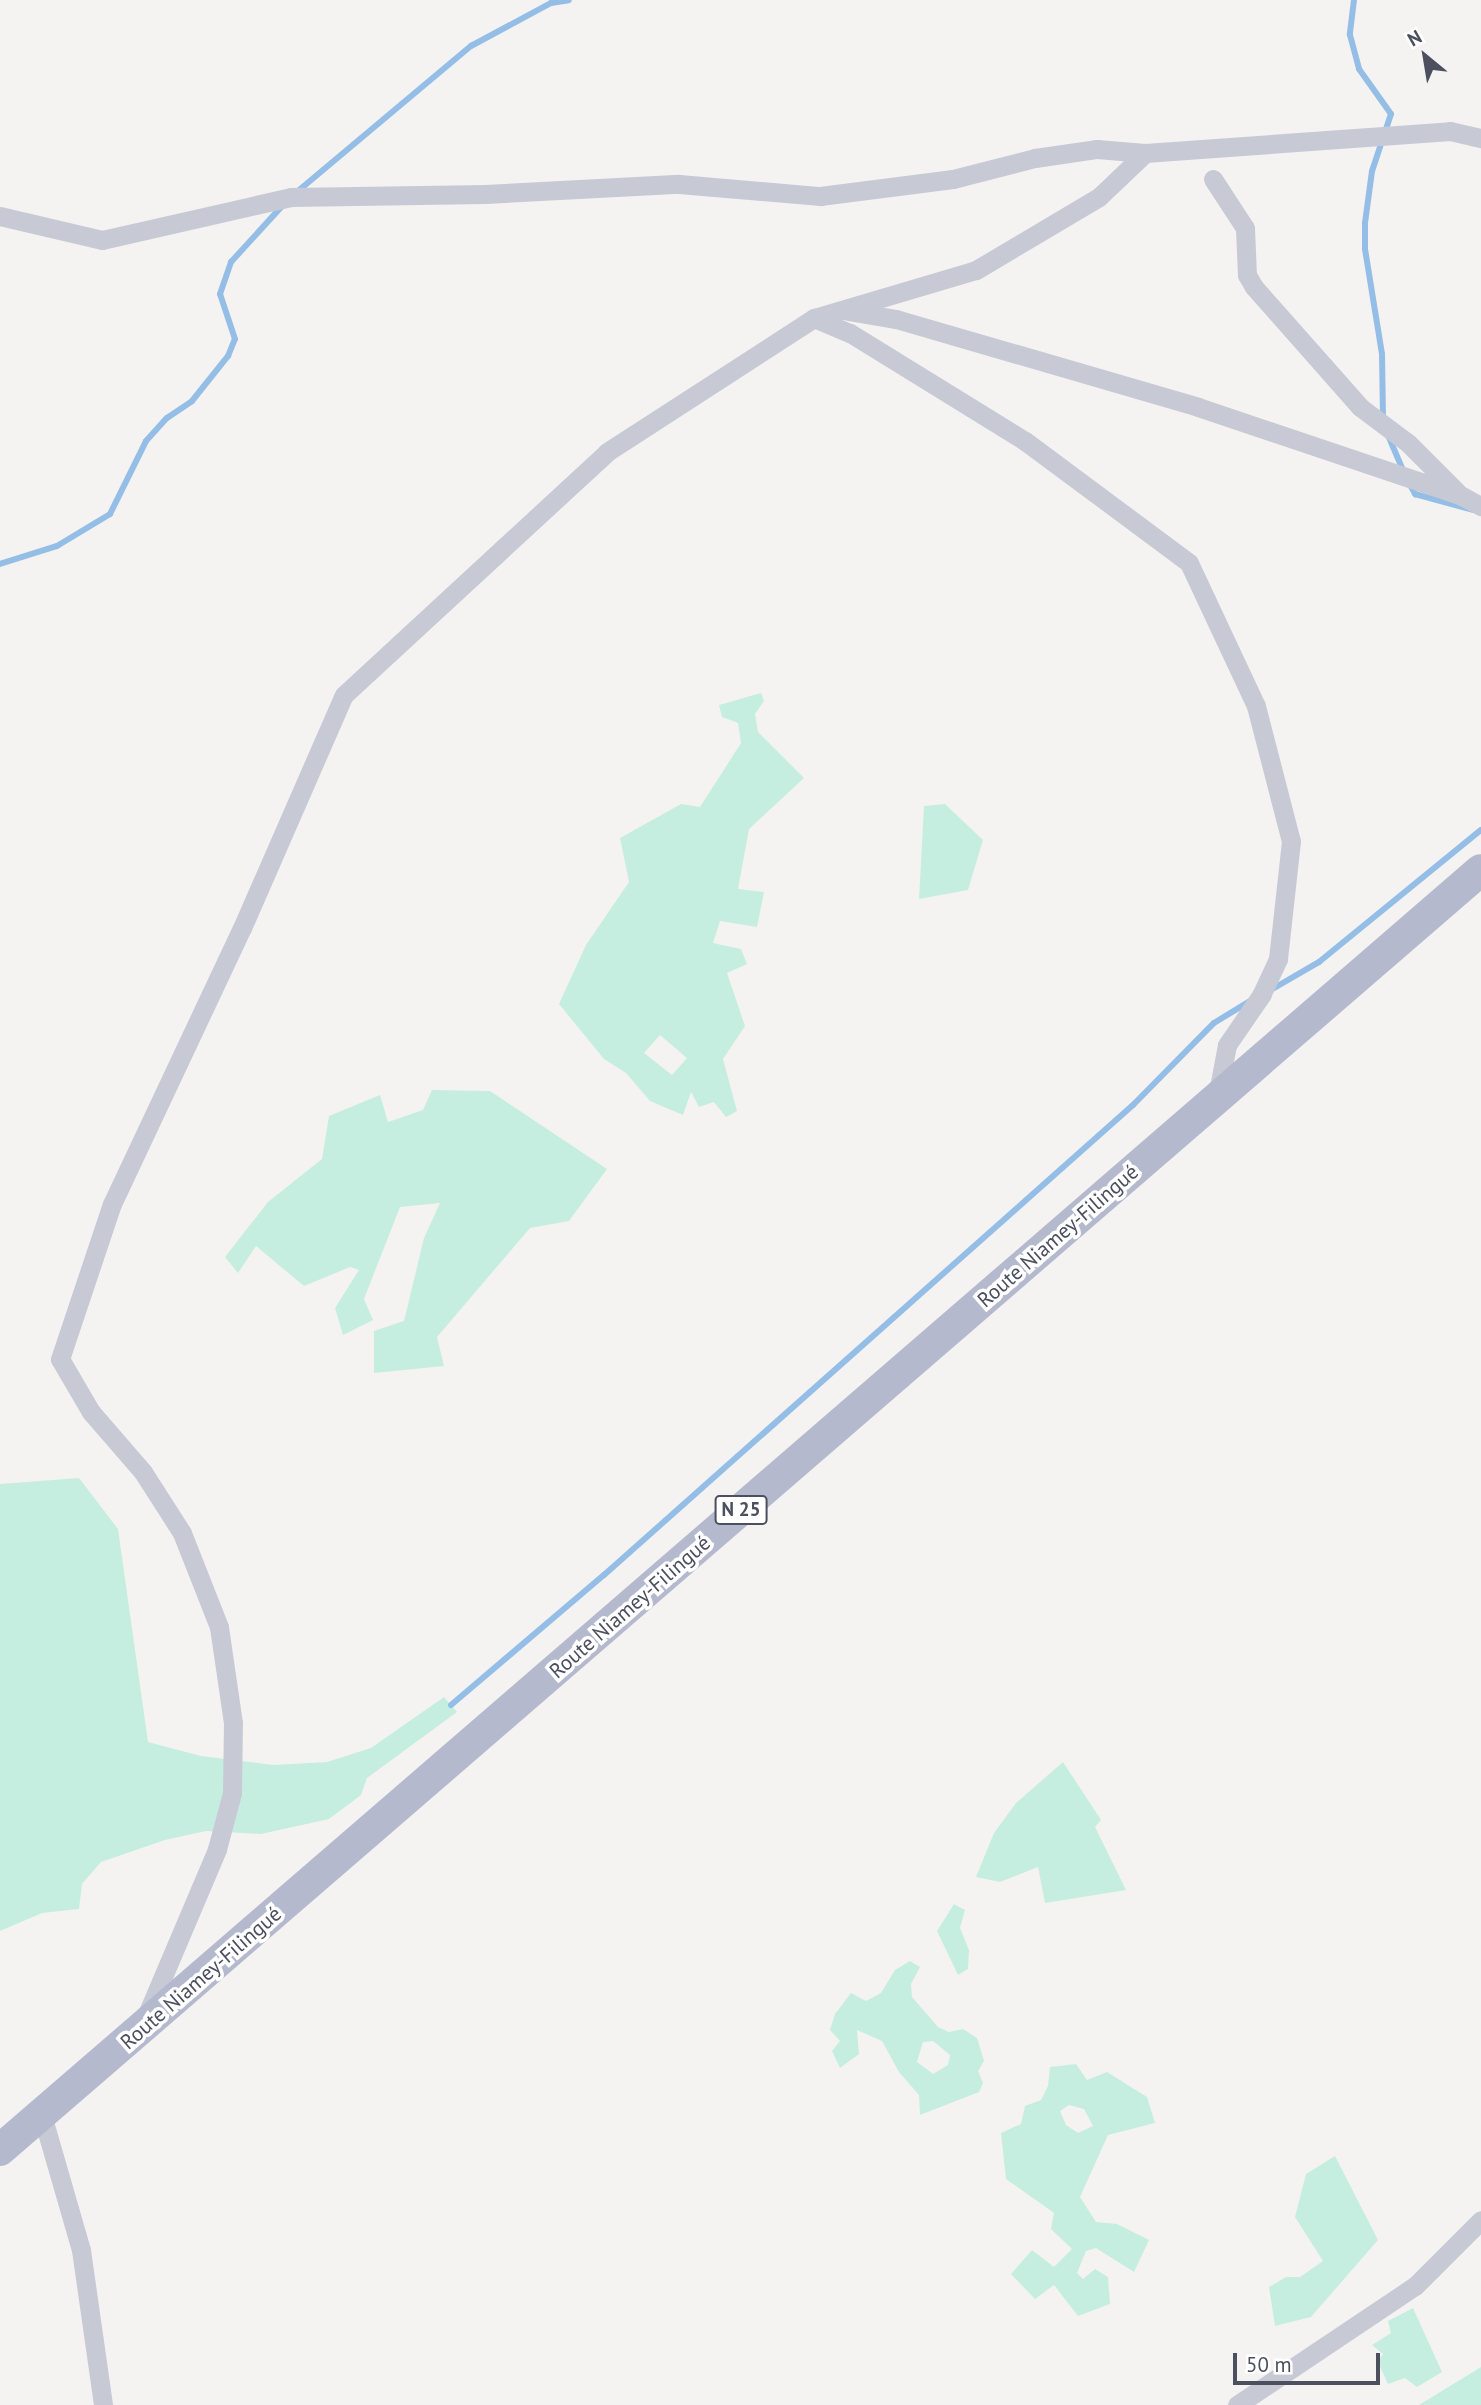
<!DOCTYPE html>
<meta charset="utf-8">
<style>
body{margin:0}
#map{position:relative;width:1481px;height:2405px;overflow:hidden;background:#f4f3f2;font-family:"PT Sans",sans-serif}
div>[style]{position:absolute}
.green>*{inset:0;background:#c5eee1}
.stream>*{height:6px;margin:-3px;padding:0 3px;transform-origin:3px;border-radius:3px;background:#95bee7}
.street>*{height:19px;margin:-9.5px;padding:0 9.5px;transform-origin:9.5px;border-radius:9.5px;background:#c7cad5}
.primary>*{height:32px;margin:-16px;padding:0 16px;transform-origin:16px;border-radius:16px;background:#b4b9ce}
span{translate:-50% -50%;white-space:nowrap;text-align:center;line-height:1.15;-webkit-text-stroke:7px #fff;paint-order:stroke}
.shield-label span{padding:2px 5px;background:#fff;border:2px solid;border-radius:5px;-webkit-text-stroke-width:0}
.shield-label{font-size:19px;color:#4b4f5e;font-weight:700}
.street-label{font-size:21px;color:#4b4f5e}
.north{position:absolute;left:1390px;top:21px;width:70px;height:70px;-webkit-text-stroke:5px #fff;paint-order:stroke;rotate:330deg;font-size:19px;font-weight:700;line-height:28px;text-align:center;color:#4b4f5e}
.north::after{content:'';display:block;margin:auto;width:24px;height:32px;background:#4b4f5e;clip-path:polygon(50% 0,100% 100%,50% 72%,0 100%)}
.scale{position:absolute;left:1233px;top:2353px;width:147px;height:32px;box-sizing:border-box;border:4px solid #4b4f5e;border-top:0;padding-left:9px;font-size:21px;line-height:24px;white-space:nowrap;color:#4b4f5e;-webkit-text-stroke:5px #fff;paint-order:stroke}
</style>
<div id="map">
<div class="green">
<div style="clip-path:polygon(evenodd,761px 693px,764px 701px,755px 714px,758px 732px,804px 778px,749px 829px,738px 889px,764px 892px,757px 927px,720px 921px,713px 943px,741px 949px,747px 964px,727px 973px,745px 1026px,723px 1059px,737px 1111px,726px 1117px,714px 1102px,699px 1107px,691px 1092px,683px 1115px,650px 1101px,626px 1073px,604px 1059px,559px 1004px,586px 945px,629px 882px,620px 838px,681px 804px,700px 807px,741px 743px,738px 723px,722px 717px,719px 705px,761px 693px,660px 1035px,687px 1058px,672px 1075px,644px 1053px,660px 1035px)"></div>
<div style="clip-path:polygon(945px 804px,983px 840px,968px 890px,919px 899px,924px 806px)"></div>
<div style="clip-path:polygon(432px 1090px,490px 1091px,607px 1169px,569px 1221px,530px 1228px,437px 1337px,444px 1366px,374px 1373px,374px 1331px,404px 1321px,424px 1238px,440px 1203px,400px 1207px,364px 1299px,373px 1320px,343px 1335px,335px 1308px,359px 1270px,350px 1267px,304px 1286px,256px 1246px,238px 1273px,225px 1257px,268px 1202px,322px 1159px,329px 1116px,380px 1095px,388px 1122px,423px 1110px)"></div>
<div style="clip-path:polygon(79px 1478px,118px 1529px,148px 1742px,201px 1756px,274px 1765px,327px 1762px,371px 1748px,444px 1697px,457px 1712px,367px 1778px,361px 1795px,329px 1819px,261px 1834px,206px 1831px,165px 1840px,101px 1862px,82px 1884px,79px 1909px,42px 1913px,0 1931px,0 1484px)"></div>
<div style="clip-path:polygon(1063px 1762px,1101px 1820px,1095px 1827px,1126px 1890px,1045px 1903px,1038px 1867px,1000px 1882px,976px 1877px,994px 1833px,1016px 1803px)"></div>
<div style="clip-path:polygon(954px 1904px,965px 1910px,960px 1928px,969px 1950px,968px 1969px,958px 1975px,937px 1931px)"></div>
<div style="clip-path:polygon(evenodd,910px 1961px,920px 1967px,911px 1984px,912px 1997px,938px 2027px,949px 2032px,963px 2029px,977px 2038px,984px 2061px,978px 2071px,983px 2083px,979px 2092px,920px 2115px,919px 2095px,899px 2072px,882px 2041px,857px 2030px,859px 2054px,840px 2068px,832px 2051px,840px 2041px,830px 2030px,835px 2014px,851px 1993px,866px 2001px,881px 1993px,895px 1970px,910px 1961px,933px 2041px,950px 2055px,948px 2065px,933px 2074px,917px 2062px,923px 2042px,933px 2041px)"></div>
<div style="clip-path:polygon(evenodd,1076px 2064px,1087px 2080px,1107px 2072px,1147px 2097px,1155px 2123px,1108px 2135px,1080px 2197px,1096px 2222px,1117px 2224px,1149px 2240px,1134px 2272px,1096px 2248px,1086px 2251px,1077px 2273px,1083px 2279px,1095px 2269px,1108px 2277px,1110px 2304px,1078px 2316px,1054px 2285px,1035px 2299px,1011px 2274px,1032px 2250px,1054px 2267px,1072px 2249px,1051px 2229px,1054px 2213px,1006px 2179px,1001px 2133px,1021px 2124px,1025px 2106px,1041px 2100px,1048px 2086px,1050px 2067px,1076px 2064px,1069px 2105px,1084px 2109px,1093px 2126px,1078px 2133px,1066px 2125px,1060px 2111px,1069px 2105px)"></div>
<div style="clip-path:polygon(1335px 2156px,1378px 2240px,1311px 2317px,1275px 2326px,1269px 2287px,1286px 2277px,1300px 2277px,1323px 2261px,1295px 2217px,1306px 2174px)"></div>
<div style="clip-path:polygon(1413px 2308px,1442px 2372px,1417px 2387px,1405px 2378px,1388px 2384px,1378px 2362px,1383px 2354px,1372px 2345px,1391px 2333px,1388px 2321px)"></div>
<div style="clip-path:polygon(1481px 2367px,1481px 2405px,1419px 2405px)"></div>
</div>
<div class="stream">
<div style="left:1354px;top:0;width:35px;rotate:97deg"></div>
<div style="left:1350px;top:35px;width:35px;rotate:75deg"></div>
<div style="left:1359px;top:69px;width:55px;rotate:54.6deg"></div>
<div style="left:1391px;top:114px;width:60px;rotate:108.4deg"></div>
<div style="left:1372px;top:171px;width:52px;rotate:97.7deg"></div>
<div style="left:1365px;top:223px;width:26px;rotate:90deg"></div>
<div style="left:1365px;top:249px;width:106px;rotate:80.8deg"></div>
<div style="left:1382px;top:354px;width:64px;rotate:89.1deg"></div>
<div style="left:298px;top:191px;width:226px;rotate:-40deg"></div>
<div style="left:471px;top:46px;width:91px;rotate:-28.3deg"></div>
<div style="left:551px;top:3px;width:18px;rotate:-9deg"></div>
<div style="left:1388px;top:435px;width:38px;rotate:67deg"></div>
<div style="left:1409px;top:483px;width:13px;rotate:61deg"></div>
<div style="left:1415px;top:494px;width:60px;rotate:15.4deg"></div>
<div style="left:0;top:564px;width:60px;rotate:-17.5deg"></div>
<div style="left:57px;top:546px;width:62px;rotate:-31.1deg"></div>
<div style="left:110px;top:514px;width:81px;rotate:-63.7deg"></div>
<div style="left:146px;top:441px;width:31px;rotate:-48deg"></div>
<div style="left:167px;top:418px;width:30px;rotate:-34deg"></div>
<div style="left:192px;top:401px;width:58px;rotate:-51.3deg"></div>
<div style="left:228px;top:356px;width:18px;rotate:-68deg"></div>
<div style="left:235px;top:339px;width:47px;rotate:-108.4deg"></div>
<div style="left:220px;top:294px;width:34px;rotate:-71deg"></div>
<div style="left:231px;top:262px;width:77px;rotate:-47.6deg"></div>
<div style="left:1269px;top:991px;width:58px;rotate:-30.1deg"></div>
<div style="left:1319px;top:962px;width:209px;rotate:-39.2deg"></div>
<div style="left:451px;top:1705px;width:201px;rotate:-40.4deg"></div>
<div style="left:604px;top:1575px;width:708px;rotate:-41.62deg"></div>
<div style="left:1133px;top:1105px;width:115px;rotate:-45.4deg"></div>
<div style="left:1214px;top:1023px;width:42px;rotate:-31.4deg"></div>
</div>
<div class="street">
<div style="left:1213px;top:179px;width:59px;rotate:56.9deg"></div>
<div style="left:1245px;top:228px;width:47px;rotate:87.6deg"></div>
<div style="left:1247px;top:275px;width:14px;rotate:60deg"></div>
<div style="left:1254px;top:287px;width:160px;rotate:48.5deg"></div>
<div style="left:1360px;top:407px;width:60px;rotate:36.9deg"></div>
<div style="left:1408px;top:443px;width:69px;rotate:45deg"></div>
<div style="left:0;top:216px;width:105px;rotate:13.2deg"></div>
<div style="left:102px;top:240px;width:194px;rotate:-12.8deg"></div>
<div style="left:291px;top:197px;width:194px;rotate:-0.9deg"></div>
<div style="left:485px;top:194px;width:194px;rotate:-3deg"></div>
<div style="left:679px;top:184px;width:142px;rotate:4.9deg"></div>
<div style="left:820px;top:196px;width:134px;rotate:-7.3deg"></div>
<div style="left:953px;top:179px;width:85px;rotate:-14.4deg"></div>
<div style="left:1035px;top:158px;width:63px;rotate:-8.3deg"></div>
<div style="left:1097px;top:149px;width:48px;rotate:4.8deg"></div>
<div style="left:848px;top:311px;width:49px;rotate:9.5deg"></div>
<div style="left:896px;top:319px;width:315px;rotate:16.2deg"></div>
<div style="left:1198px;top:407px;width:276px;rotate:18.6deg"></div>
<div style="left:1460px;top:495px;width:24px;rotate:28deg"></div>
<div style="left:814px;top:318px;width:39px;rotate:23deg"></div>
<div style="left:850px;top:333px;width:206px;rotate:31.7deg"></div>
<div style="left:1025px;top:441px;width:204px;rotate:36.6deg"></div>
<div style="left:1189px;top:563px;width:158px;rotate:64.9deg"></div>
<div style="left:1256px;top:706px;width:139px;rotate:75.5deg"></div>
<div style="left:1291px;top:841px;width:119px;rotate:96.3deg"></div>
<div style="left:1278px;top:959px;width:38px;rotate:115deg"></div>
<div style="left:1262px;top:994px;width:62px;rotate:124.5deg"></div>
<div style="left:1227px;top:1045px;width:54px;rotate:100.7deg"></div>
<div style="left:145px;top:2019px;width:185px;rotate:-67deg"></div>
<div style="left:217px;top:1849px;width:58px;rotate:-75deg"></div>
<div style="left:232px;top:1793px;width:70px;rotate:-89.2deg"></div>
<div style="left:233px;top:1723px;width:97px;rotate:-98.3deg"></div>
<div style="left:219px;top:1627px;width:101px;rotate:-111.5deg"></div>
<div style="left:182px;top:1533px;width:72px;rotate:-122.6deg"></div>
<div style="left:143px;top:1472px;width:79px;rotate:-130.9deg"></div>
<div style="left:91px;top:1412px;width:61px;rotate:-120.3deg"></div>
<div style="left:60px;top:1359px;width:163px;rotate:-71.5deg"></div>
<div style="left:112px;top:1204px;width:305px;rotate:-64.8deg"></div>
<div style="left:242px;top:928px;width:254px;rotate:-66.4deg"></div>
<div style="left:344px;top:695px;width:358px;rotate:-42.7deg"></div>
<div style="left:607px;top:452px;width:247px;rotate:-32.9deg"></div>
<div style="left:814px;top:318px;width:169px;rotate:-16.5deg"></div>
<div style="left:976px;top:270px;width:143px;rotate:-30.7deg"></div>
<div style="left:1099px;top:197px;width:64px;rotate:-43.7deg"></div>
<div style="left:1145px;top:153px;width:306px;rotate:-4.1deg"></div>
<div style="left:1450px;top:131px;width:32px;rotate:13deg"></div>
<div style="left:42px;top:2115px;width:141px;rotate:73.9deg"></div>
<div style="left:81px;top:2250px;width:157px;rotate:81.9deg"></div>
<div style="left:1237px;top:2405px;width:214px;rotate:-33.8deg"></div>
<div style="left:1415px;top:2286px;width:93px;rotate:-45deg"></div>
</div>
<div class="primary">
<div style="left:0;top:2150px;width:1957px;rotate:-40.84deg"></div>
</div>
<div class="shield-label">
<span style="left:741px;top:1510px">N 25</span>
</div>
<div class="street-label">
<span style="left:1058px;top:1236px;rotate:-41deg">Route Niamey-Filingué</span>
<span style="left:630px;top:1607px;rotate:-41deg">Route Niamey-Filingué</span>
<span style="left:201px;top:1978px;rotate:-41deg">Route Niamey-Filingué</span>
</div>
<div class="north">N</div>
<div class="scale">50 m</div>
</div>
